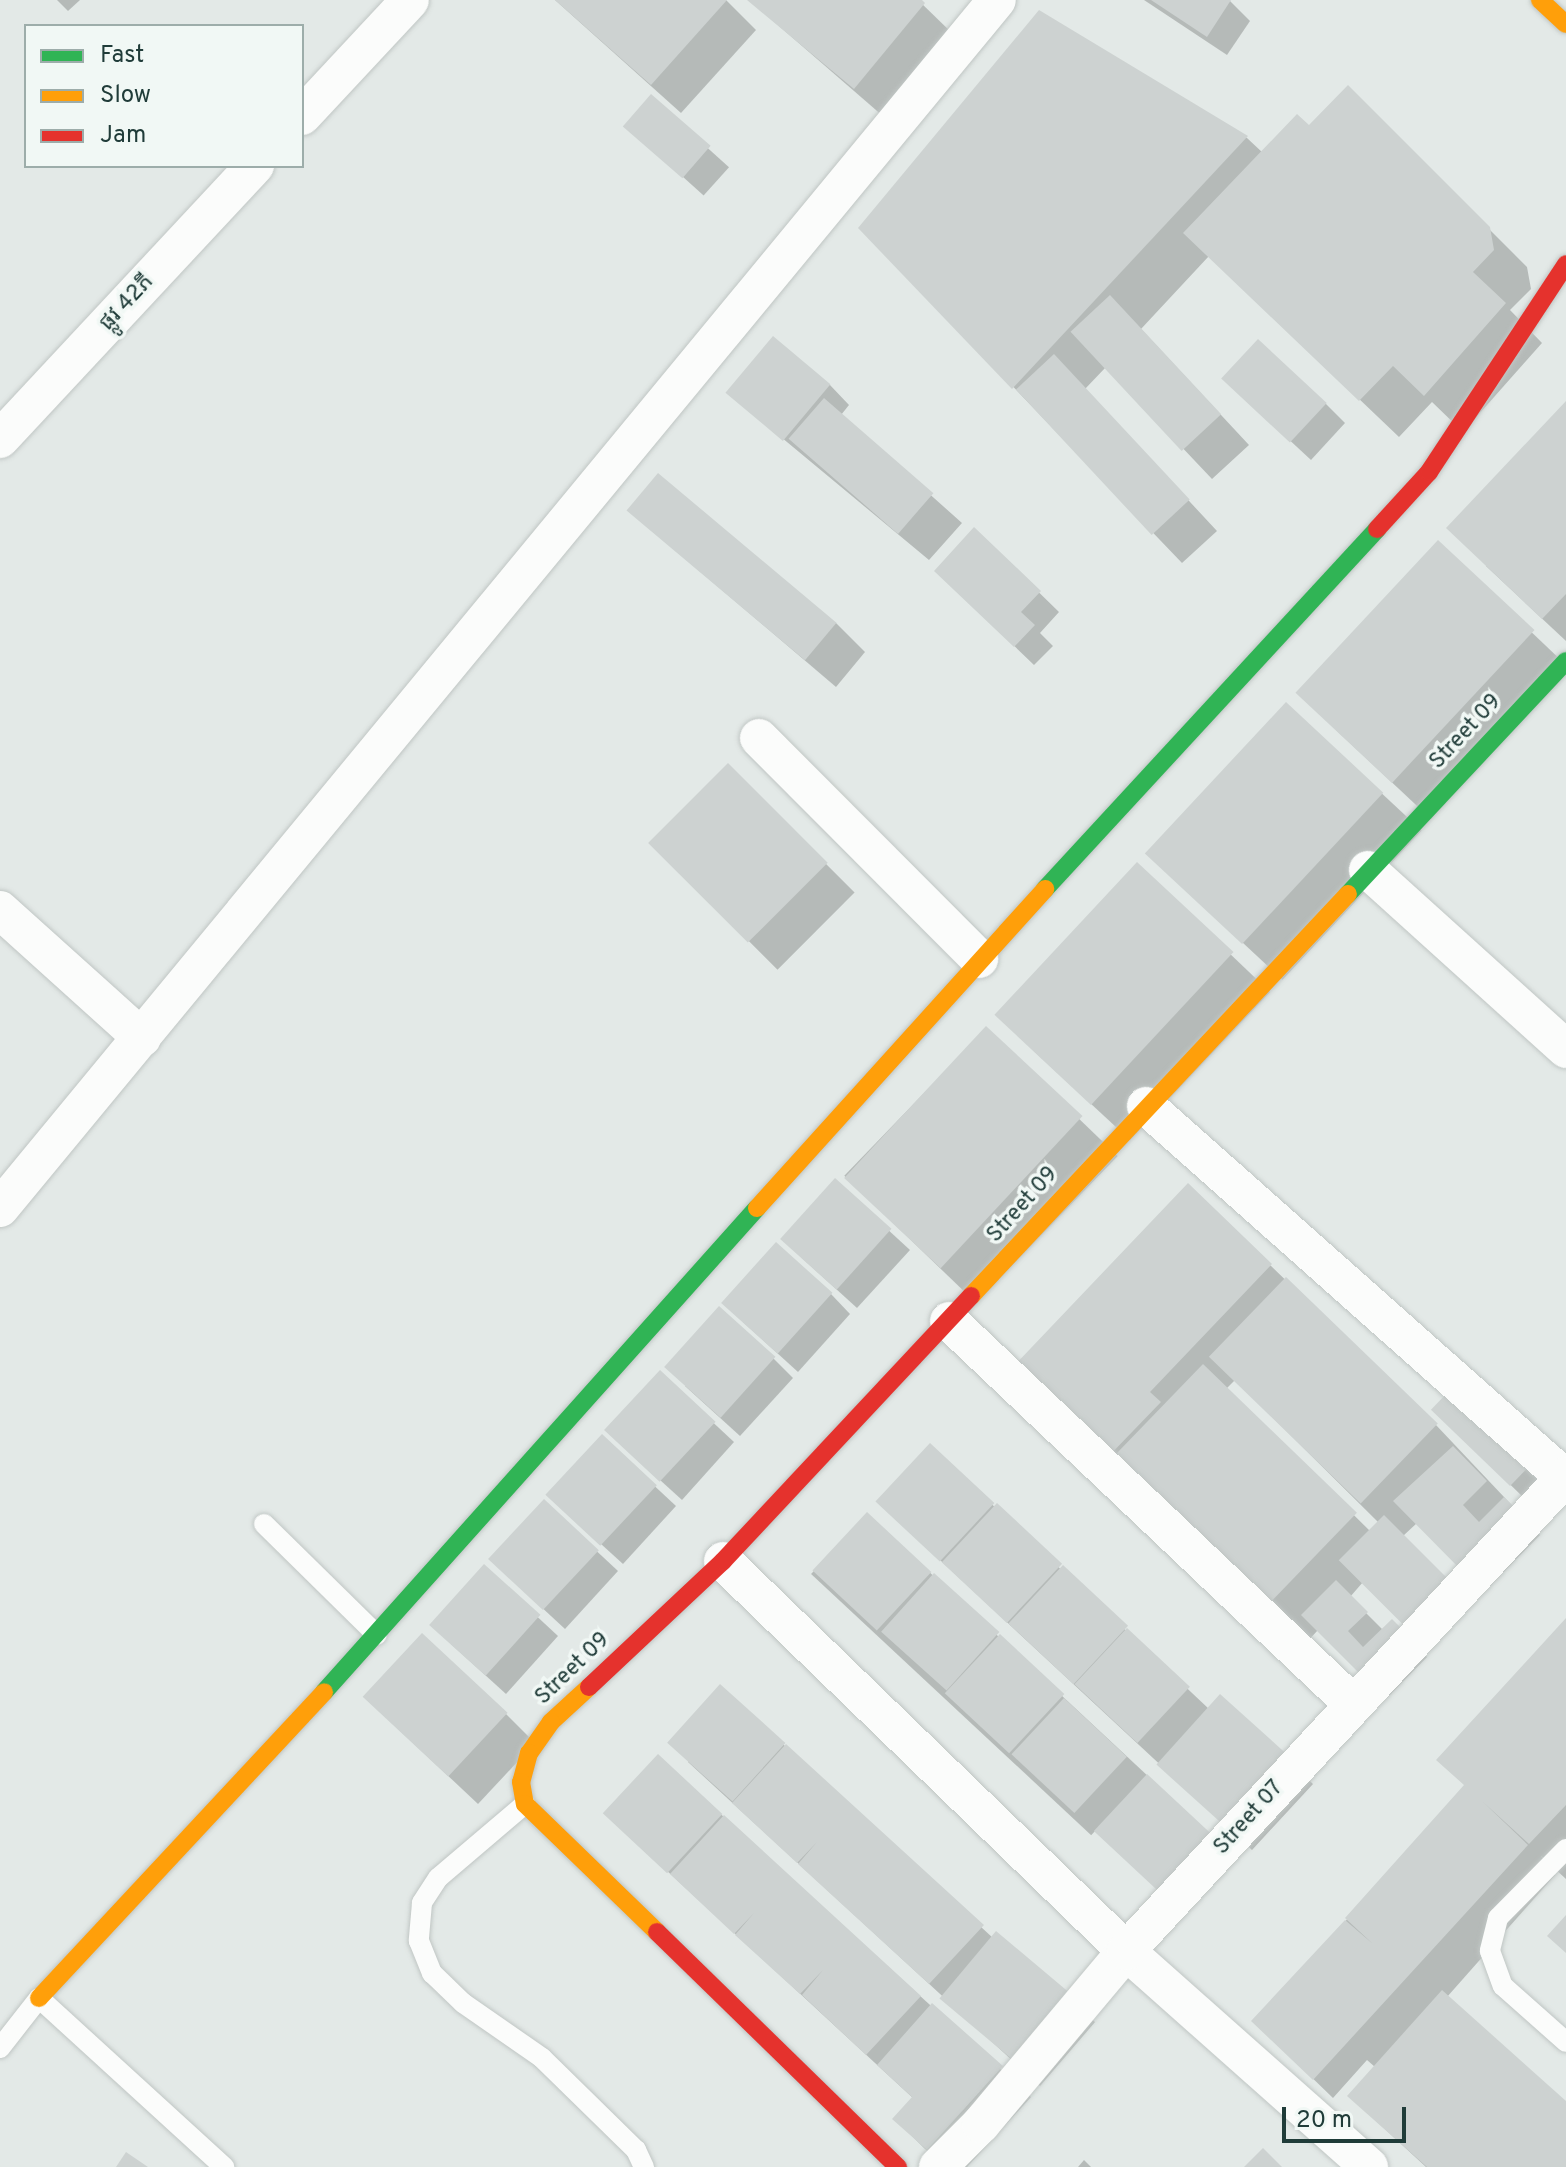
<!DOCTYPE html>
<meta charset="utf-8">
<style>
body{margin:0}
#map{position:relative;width:1566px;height:2167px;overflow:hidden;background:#e3e9e7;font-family:Overpass,"Noto Sans Khmer",sans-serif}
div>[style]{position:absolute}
.shadow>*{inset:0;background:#0003;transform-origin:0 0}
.building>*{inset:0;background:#cdd2d1;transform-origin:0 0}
.roads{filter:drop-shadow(0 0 2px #c0c6c4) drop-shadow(0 0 2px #c0c6c4)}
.lane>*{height:20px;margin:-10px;padding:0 10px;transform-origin:10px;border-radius:10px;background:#fbfcfb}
.street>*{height:38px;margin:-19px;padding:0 19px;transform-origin:19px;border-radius:19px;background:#fbfcfb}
.fast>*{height:18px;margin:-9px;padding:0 9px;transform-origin:9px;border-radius:9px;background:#30b455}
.slow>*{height:18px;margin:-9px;padding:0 9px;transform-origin:9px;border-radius:9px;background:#ff9f0a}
.jam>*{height:18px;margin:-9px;padding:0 9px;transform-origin:9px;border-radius:9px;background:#e5322d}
span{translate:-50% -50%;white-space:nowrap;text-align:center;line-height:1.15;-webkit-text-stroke:7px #f1f8f5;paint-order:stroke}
.street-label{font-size:22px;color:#203c39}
.legend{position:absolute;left:24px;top:24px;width:280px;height:144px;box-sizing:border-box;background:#f1f8f5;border:2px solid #9dadaa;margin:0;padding:10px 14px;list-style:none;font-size:24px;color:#203c39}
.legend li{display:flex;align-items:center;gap:16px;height:40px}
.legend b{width:40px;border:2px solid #9dadaa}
.scale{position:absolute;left:1282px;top:2107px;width:124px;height:36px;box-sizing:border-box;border:4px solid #203c39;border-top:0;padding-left:10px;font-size:24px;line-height:28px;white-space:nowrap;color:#203c39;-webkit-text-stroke:6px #f1f8f5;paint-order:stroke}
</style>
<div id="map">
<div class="shadow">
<div style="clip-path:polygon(57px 0,80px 0,68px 11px)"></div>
<div style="clip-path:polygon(555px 0,726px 0,756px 30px,681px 113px)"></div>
<div style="clip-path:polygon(749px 0,918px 0,953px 34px,884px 117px)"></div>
<div style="clip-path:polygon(1144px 0,1229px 0,1250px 21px,1227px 55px)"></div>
<div style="clip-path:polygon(1039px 13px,1247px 138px,1263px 153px,1309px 128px,1348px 88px,1527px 267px,1531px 289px,1510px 310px,1542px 343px,1463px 432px,1432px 402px,1399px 437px,1209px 256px,1141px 329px,1249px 445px,1212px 479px,1106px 367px,1085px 389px,1217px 531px,1182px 563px,861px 228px)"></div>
<div style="left:651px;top:97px;width:105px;height:38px;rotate:42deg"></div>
<div style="clip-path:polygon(830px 385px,849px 405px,841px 415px,962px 523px,929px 560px,728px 393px)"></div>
<div style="clip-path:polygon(1244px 398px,1326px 404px,1345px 423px,1311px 460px)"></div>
<div style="clip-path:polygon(1566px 404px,1566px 641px,1486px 566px)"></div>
<div style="clip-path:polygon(629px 511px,836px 623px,865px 652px,836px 687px)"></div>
<div style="clip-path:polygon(975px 530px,1059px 612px,1040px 633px,1053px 646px,1034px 665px,956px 590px)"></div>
<div style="clip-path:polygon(1438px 543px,1566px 665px,1431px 819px,1336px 730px)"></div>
<div style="left:1287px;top:705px;width:184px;height:204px;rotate:43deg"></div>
<div style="left:728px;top:766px;width:179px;height:109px;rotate:45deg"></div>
<div style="clip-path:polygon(1137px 865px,1270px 992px,1130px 1140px,1035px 1052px)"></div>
<div style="left:986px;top:1029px;width:183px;height:204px;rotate:44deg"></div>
<div style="clip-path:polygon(835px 1181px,910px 1250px,857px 1308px,802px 1258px)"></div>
<div style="clip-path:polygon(evenodd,1188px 1186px,1436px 1425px,1540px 1535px,1485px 1591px,1417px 1523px,1403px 1536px,1350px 1597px,1383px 1630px,1392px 1622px,1427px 1657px,1387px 1698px,1318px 1630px,1306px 1643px,1051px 1406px,1188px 1186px,1235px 1380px,1379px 1523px,1370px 1531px,1226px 1389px,1235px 1380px)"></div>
<div style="clip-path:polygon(831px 1294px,850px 1314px,798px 1372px,743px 1322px)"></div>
<div style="clip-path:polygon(773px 1358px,793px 1378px,740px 1436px,685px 1386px)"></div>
<div style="clip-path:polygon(660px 1373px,734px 1442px,682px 1500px,627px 1450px)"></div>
<div style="clip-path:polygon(1434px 1410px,1527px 1469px,1546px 1488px,1530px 1504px)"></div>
<div style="clip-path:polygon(602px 1437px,676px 1506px,623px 1564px,568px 1514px)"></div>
<div style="clip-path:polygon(930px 1446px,1209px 1709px,1284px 1755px,1313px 1784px,1252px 1850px,898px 1521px)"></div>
<div style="clip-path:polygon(544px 1502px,618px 1571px,565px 1629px,511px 1579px)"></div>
<div style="left:867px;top:1514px;width:383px;height:82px;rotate:43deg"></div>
<div style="clip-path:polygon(484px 1567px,558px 1636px,506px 1694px,451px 1644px)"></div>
<div style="clip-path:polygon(1566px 1621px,1566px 1879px,1541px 1856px,1555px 1875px,1447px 1997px,1566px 2104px,1566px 2167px,1426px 2167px,1349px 2096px,1375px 2067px,1367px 2060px,1333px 2098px,1274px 2041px,1288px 1985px,1466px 1787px)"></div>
<div style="clip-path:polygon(721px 1687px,993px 1938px,1095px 2022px,1040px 2086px,688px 1762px)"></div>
<div style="clip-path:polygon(506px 1714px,535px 1743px,478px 1804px,394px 1725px)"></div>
<div style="clip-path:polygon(658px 1757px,1031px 2097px,967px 2167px,945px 2167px,924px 2148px,895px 2119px,914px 2099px,626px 1833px)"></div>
<div style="clip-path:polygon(1084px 2160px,1091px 2167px,1078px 2167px)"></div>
</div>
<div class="building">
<div style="clip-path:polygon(555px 0,727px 0,651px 85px)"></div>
<div style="clip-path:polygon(747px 0,922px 0,925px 3px,854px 89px)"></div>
<div style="clip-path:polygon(1151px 0,1231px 0,1207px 37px)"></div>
<div style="clip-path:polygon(1039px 10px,1248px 136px,1012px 389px,858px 228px)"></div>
<div style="clip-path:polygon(1348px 85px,1490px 227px,1494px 250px,1473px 272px,1506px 303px,1424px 396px,1393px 366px,1359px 401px,1183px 233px,1297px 114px,1309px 125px)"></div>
<div style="left:651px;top:94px;width:79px;height:43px;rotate:41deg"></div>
<div style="left:1110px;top:295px;width:163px;height:54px;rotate:47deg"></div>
<div style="left:773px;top:336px;width:75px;height:74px;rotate:40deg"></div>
<div style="left:1258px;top:339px;width:94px;height:54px;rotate:43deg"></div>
<div style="left:1054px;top:354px;width:199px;height:52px;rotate:47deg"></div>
<div style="left:824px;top:398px;width:145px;height:54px;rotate:41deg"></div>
<div style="clip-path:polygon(1566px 401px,1566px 594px,1542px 619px,1446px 528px)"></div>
<div style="left:658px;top:473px;width:233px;height:49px;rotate:40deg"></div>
<div style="clip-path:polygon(974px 527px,1041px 591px,1021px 612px,1035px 625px,1014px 647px,934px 571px)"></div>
<div style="left:1438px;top:540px;width:132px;height:209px;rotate:43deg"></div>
<div style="left:1286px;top:702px;width:133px;height:207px;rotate:43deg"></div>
<div style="left:728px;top:763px;width:141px;height:113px;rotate:45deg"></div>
<div style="left:1137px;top:862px;width:132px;height:209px;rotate:43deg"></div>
<div style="left:986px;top:1026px;width:132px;height:208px;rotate:43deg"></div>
<div style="left:835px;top:1178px;width:76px;height:82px;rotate:42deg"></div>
<div style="clip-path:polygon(1188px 1183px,1272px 1264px,1150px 1392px,1161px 1402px,1105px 1460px,1011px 1369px)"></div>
<div style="left:776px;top:1242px;width:76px;height:82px;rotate:42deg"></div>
<div style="left:1286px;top:1277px;width:211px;height:111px;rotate:44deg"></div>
<div style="left:719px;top:1306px;width:76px;height:82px;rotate:42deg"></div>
<div style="left:1203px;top:1364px;width:214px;height:129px;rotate:44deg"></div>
<div style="left:660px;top:1370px;width:76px;height:82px;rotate:43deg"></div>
<div style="left:1449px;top:1391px;width:110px;height:26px;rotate:44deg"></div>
<div style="left:602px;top:1434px;width:75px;height:83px;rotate:43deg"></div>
<div style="left:930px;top:1443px;width:88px;height:80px;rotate:43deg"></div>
<div style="clip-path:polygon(1453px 1446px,1487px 1481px,1463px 1505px,1479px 1522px,1504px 1497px,1522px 1515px,1464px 1573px,1393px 1501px)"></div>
<div style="left:544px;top:1499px;width:75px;height:82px;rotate:43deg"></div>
<div style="left:997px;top:1503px;width:89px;height:81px;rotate:43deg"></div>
<div style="left:867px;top:1512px;width:88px;height:80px;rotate:43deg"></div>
<div style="left:1384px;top:1515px;width:98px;height:64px;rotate:45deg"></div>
<div style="left:484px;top:1564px;width:76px;height:82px;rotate:42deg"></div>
<div style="left:1063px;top:1565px;width:89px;height:80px;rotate:43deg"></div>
<div style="left:934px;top:1573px;width:88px;height:79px;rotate:42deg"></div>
<div style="clip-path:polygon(1336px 1580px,1368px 1612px,1348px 1631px,1363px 1647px,1392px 1619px,1409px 1636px,1366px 1680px,1301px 1615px)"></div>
<div style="clip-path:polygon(1566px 1618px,1566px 1805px,1529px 1844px,1482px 1801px,1528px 1845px,1313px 2080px,1251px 2021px,1345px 1920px,1373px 1944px,1345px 1918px,1464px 1785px,1436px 1760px)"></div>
<div style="left:1127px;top:1628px;width:86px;height:77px;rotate:43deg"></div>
<div style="left:422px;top:1633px;width:117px;height:87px;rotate:43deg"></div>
<div style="left:1000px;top:1634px;width:88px;height:81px;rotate:43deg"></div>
<div style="left:720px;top:1684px;width:88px;height:79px;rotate:42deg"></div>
<div style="left:1220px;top:1694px;width:88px;height:95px;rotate:42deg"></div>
<div style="left:1064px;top:1698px;width:86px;height:77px;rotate:43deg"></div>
<div style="clip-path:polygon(786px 1744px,984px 1925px,929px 1984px,798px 1864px,817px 1842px,797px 1863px,732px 1803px)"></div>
<div style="left:658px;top:1754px;width:88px;height:81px;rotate:43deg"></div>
<div style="left:1147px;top:1774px;width:88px;height:78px;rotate:43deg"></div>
<div style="clip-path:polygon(724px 1815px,921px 1996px,866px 2055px,802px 1995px,823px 1970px,800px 1994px,735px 1935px,754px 1913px,734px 1934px,670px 1874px)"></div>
<div style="clip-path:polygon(1566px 1915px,1566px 1953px,1547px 1936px)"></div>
<div style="left:996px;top:1931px;width:94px;height:88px;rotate:40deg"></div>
<div style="clip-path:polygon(1442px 1990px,1566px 2101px,1566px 2167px,1427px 2167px,1347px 2096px)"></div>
<div style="clip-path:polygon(932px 2003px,1003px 2066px,927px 2150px,892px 2119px,912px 2097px,877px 2065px)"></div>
<div style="clip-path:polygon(1263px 2148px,1282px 2167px,1244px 2167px)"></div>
<div style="clip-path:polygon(126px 2152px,148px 2167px,116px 2167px)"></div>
</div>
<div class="roads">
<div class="lane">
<div style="left:264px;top:1524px;width:158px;rotate:44.5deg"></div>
<div style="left:525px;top:1804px;width:114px;rotate:139.6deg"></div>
<div style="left:438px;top:1878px;width:30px;rotate:123deg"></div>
<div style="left:422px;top:1903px;width:38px;rotate:95deg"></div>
<div style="left:419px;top:1941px;width:35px;rotate:68deg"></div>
<div style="left:432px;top:1973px;width:43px;rotate:44.1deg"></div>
<div style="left:463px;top:2003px;width:96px;rotate:34.8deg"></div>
<div style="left:542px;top:2058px;width:132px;rotate:44.4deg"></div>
<div style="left:636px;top:2150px;width:19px;rotate:65deg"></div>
<div style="left:1566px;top:1849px;width:97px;rotate:134.6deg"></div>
<div style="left:1498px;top:1918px;width:34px;rotate:104deg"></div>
<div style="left:1490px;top:1951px;width:37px;rotate:70deg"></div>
<div style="left:1503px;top:1986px;width:84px;rotate:41.6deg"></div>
<div style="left:0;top:2048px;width:63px;rotate:-52deg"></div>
<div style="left:39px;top:1998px;width:251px;rotate:42.4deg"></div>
</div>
<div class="street">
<div style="left:302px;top:116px;width:158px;rotate:-47deg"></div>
<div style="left:0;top:439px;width:374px;rotate:-47deg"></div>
<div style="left:759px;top:738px;width:312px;rotate:45.1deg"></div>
<div style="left:1368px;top:870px;width:267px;rotate:42.1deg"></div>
<div style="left:0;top:910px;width:191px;rotate:42deg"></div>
<div style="left:1146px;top:1106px;width:560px;rotate:41.6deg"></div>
<div style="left:0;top:1208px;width:1566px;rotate:-50.47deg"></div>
<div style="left:949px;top:1321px;width:557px;rotate:43.47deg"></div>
<div style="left:723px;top:1561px;width:561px;rotate:44.06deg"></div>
<div style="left:1126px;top:1951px;width:325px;rotate:41.6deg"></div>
<div style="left:938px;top:2167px;width:61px;rotate:-45deg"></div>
<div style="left:981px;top:2124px;width:226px;rotate:-50deg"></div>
<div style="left:1126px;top:1951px;width:647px;rotate:-47.19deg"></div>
</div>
<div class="fast">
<div style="left:1045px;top:889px;width:490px;rotate:-47.3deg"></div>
<div style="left:1348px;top:894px;width:319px;rotate:-46.9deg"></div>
<div style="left:324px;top:1692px;width:649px;rotate:-48.18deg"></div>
</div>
<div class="slow">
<div style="left:1540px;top:0;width:35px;rotate:43deg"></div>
<div style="left:757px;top:1208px;width:430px;rotate:-47.9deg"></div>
<div style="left:971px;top:1296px;width:551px;rotate:-46.84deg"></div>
<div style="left:589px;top:1687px;width:52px;rotate:137.4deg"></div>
<div style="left:551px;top:1722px;width:38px;rotate:125deg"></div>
<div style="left:529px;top:1753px;width:30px;rotate:105deg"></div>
<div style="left:521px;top:1782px;width:22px;rotate:80deg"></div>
<div style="left:525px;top:1804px;width:184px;rotate:44.1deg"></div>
<div style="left:39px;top:1998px;width:418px;rotate:-47deg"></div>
</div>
<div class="jam">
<div style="left:1377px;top:529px;width:77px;rotate:-47.6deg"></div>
<div style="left:1429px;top:472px;width:249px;rotate:-56.6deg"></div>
<div style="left:589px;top:1687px;width:184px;rotate:-43.2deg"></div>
<div style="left:723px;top:1561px;width:363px;rotate:-46.9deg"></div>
<div style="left:657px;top:1932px;width:337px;rotate:44.3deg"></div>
</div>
</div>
<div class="street-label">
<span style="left:127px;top:303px;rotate:-47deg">ផ្លូវ 42ភី</span>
<span style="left:1466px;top:732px;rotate:-47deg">Street 09</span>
<span style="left:1023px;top:1205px;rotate:-48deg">Street 09</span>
<span style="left:573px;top:1669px;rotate:-44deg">Street 09</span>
<span style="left:1249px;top:1818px;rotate:-48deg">Street 07</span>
</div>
<ul class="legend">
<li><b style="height:10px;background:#30b455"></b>Fast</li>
<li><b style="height:10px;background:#ff9f0a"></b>Slow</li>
<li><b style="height:10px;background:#e5322d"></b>Jam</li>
</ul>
<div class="scale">20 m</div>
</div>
